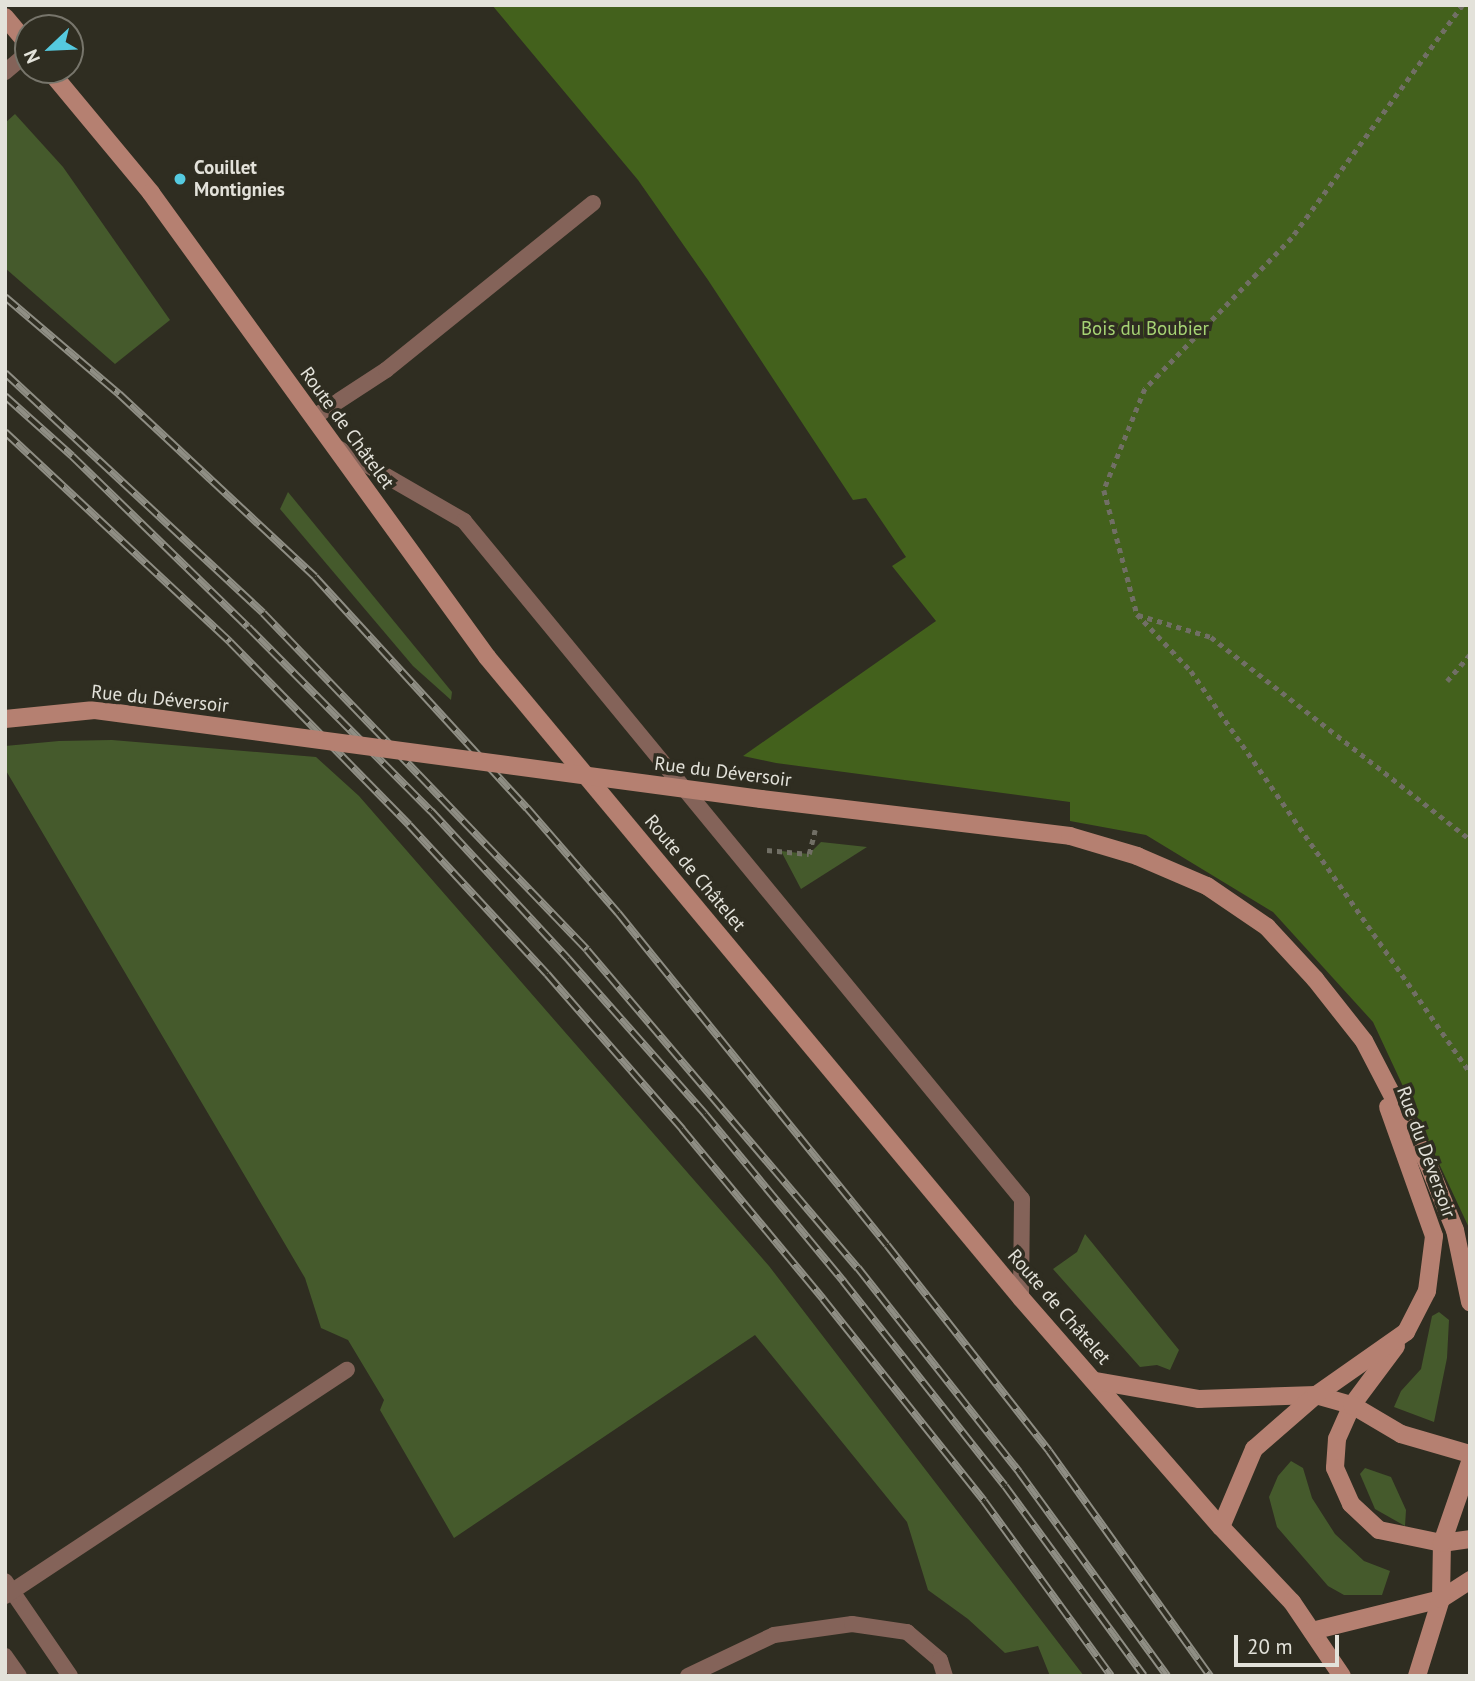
<!DOCTYPE html>
<meta charset="utf-8">
<style>
body{margin:0}
#map{position:relative;width:1475px;height:1681px;overflow:hidden;background:#2f2d21;font-family:"PT Sans",sans-serif}
div>[style]{position:absolute}
.green>*{inset:0;background:#455a2c}
.forest>*{inset:0;background:#43611c}
.path>*{height:4.5px;margin-top:-2.25px;transform-origin:0;background:repeating-linear-gradient(90deg,#716f65 0 5px,transparent 0 10px)}
.service>*{height:16px;margin:-8px;padding:0 8px;transform-origin:8px;border-radius:8px;background:#846359}
.secondary>*{height:18px;margin:-9px;padding:0 9px;transform-origin:9px;border-radius:9px;background:#b58071}
.rail>*{height:8px;margin-top:-4px;transform-origin:0;background:repeating-linear-gradient(90deg,#2f2d21 0 16px,#8f8e84 0 32px);box-sizing:border-box;border-block:2px solid #8f8e84}
.secondary-bridge>*{height:18px;margin:-9px;padding:0 9px;transform-origin:9px;border-radius:9px;background:#b58071}
.dots>*{width:19px;height:19px;translate:-50% -50%;box-sizing:border-box;border:4px solid #2f2d21;border-radius:50%}
span{translate:-50% -50%;white-space:nowrap;text-align:center;line-height:1.15;-webkit-text-stroke:7px #2f2d21;paint-order:stroke}
.poi-label{font-size:19px;color:#e3e2da;font-weight:700}
.left{translate:0 -50%;text-align:left}
.park-label{font-size:19px;color:#a6d374}
.street-label{font-size:19px;color:#e3e2da}
.frame{position:absolute;inset:0;border:7px solid #e3e2da;pointer-events:none}
.north{position:absolute;left:14px;top:14px;width:70px;height:70px;box-sizing:border-box;background:#2f2d21;border:2px solid #77756b;border-radius:50%;rotate:247deg;font-size:19px;font-weight:700;line-height:28px;text-align:center;color:#e3e2da}
.north::after{content:'';display:block;margin:auto;width:24px;height:32px;background:#55cae0;clip-path:polygon(50% 0,100% 100%,50% 72%,0 100%)}
.scale{position:absolute;left:1234px;top:1635px;width:105px;height:32px;box-sizing:border-box;border:4px solid #e3e2da;border-top:0;padding-left:9px;font-size:21px;line-height:24px;white-space:nowrap;color:#e3e2da;-webkit-text-stroke:5px #2f2d21;paint-order:stroke}
</style>
<div id="map">
<div class="green">
<div style="clip-path:polygon(15px 114px,63px 167px,170px 320px,115px 364px,5px 268px,5px 123px)"></div>
<div style="clip-path:polygon(288px 492px,452px 692px,451px 700px,413px 666px,280px 509px)"></div>
<div style="clip-path:polygon(112px 740px,316px 757px,359px 796px,769px 1266px,1084px 1676px,1050px 1676px,1038px 1646px,1005px 1653px,968px 1619px,928px 1590px,907px 1522px,755px 1335px,454px 1538px,380px 1410px,384px 1400px,348px 1340px,321px 1328px,305px 1278px,5px 769px,5px 746px,59px 741px)"></div>
<div style="clip-path:polygon(821px 842px,867px 847px,801px 889px,781px 851px,809px 854px)"></div>
<div style="clip-path:polygon(1085px 1234px,1179px 1350px,1170px 1370px,1157px 1365px,1140px 1367px,1053px 1269px,1077px 1252px)"></div>
<div style="clip-path:polygon(1439px 1312px,1449px 1320px,1447px 1358px,1434px 1422px,1394px 1407px,1401px 1391px,1421px 1369px,1432px 1316px)"></div>
<div style="clip-path:polygon(1291px 1461px,1303px 1468px,1312px 1498px,1335px 1534px,1364px 1561px,1390px 1571px,1382px 1595px,1344px 1595px,1328px 1586px,1277px 1527px,1269px 1497px,1278px 1476px)"></div>
<div style="clip-path:polygon(1365px 1468px,1391px 1477px,1406px 1510px,1405px 1526px,1375px 1509px,1360px 1474px)"></div>
</div>
<div class="forest">
<div style="clip-path:polygon(492px 5px,1470px 5px,1470px 1230px,1373px 1022px,1273px 912px,1146px 835px,1070px 821px,1070px 802px,776px 763px,743px 756px,936px 621px,892px 566px,906px 557px,866px 498px,853px 500px,708px 280px,638px 180px)"></div>
</div>
<div class="path">
<div style="left:1463px;top:5px;width:289px;rotate:126.3deg"></div>
<div style="left:1292px;top:238px;width:211px;rotate:134.2deg"></div>
<div style="left:1145px;top:389px;width:109px;rotate:112.1deg"></div>
<div style="left:1104px;top:490px;width:128px;rotate:75.1deg"></div>
<div style="left:1137px;top:614px;width:79px;rotate:46.5deg"></div>
<div style="left:1191px;top:671px;width:489px;rotate:55.2deg"></div>
<div style="left:1138px;top:615px;width:76px;rotate:16.8deg"></div>
<div style="left:1211px;top:637px;width:328px;rotate:38deg"></div>
<div style="left:1447px;top:681px;width:35px;rotate:-49deg"></div>
<div style="left:767px;top:850px;width:42px;rotate:5.4deg"></div>
<div style="left:809px;top:854px;width:25px;rotate:-76deg"></div>
</div>
<div class="service">
<div style="left:5px;top:72px;width:30px;rotate:-40deg"></div>
<div style="left:314px;top:417px;width:86px;rotate:-33.1deg"></div>
<div style="left:386px;top:370px;width:266px;rotate:-38.9deg"></div>
<div style="left:336px;top:447px;width:148px;rotate:30deg"></div>
<div style="left:464px;top:521px;width:878px;rotate:50.55deg"></div>
<div style="left:1022px;top:1199px;width:99px;rotate:90.6deg"></div>
<div style="left:5px;top:1581px;width:115px;rotate:55.6deg"></div>
<div style="left:5px;top:1596px;width:410px;rotate:-33.5deg"></div>
<div style="left:5px;top:1656px;width:24px;rotate:55deg"></div>
<div style="left:688px;top:1676px;width:95px;rotate:-25.5deg"></div>
<div style="left:774px;top:1635px;width:79px;rotate:-8deg"></div>
<div style="left:852px;top:1624px;width:56px;rotate:8.3deg"></div>
<div style="left:907px;top:1632px;width:43px;rotate:40.3deg"></div>
<div style="left:940px;top:1660px;width:17px;rotate:73deg"></div>
</div>
<div class="secondary">
<div style="left:5px;top:17px;width:35px;rotate:50deg"></div>
<div style="left:49px;top:70px;width:160px;rotate:50.3deg"></div>
<div style="left:151px;top:193px;width:573px;rotate:54.09deg"></div>
<div style="left:487px;top:657px;width:834px;rotate:50.2deg"></div>
<div style="left:1021px;top:1298px;width:304px;rotate:48.9deg"></div>
<div style="left:1221px;top:1527px;width:103px;rotate:46.6deg"></div>
<div style="left:1292px;top:1602px;width:89px;rotate:56deg"></div>
<div style="left:5px;top:719px;width:90px;rotate:-5.7deg"></div>
<div style="left:761px;top:799px;width:311px;rotate:6.8deg"></div>
<div style="left:1070px;top:836px;width:70px;rotate:16.6deg"></div>
<div style="left:1137px;top:856px;width:76px;rotate:23.2deg"></div>
<div style="left:1207px;top:886px;width:73px;rotate:34.3deg"></div>
<div style="left:1267px;top:927px;width:71px;rotate:47.3deg"></div>
<div style="left:1315px;top:979px;width:79px;rotate:51.7deg"></div>
<div style="left:1364px;top:1041px;width:139px;rotate:62.5deg"></div>
<div style="left:1428px;top:1164px;width:71px;rotate:67.8deg"></div>
<div style="left:1455px;top:1230px;width:74px;rotate:78.2deg"></div>
<div style="left:1396px;top:1346px;width:74px;rotate:126.7deg"></div>
<div style="left:1352px;top:1405px;width:37px;rotate:114deg"></div>
<div style="left:1337px;top:1439px;width:29px;rotate:94deg"></div>
<div style="left:1335px;top:1468px;width:39px;rotate:66deg"></div>
<div style="left:1351px;top:1504px;width:38px;rotate:43deg"></div>
<div style="left:1379px;top:1530px;width:64px;rotate:11.7deg"></div>
<div style="left:1442px;top:1543px;width:28px;rotate:-8deg"></div>
<div style="left:1096px;top:1381px;width:105px;rotate:9.9deg"></div>
<div style="left:1199px;top:1399px;width:117px;rotate:-2deg"></div>
<div style="left:1316px;top:1395px;width:37px;rotate:16deg"></div>
<div style="left:1352px;top:1405px;width:57px;rotate:30.6deg"></div>
<div style="left:1401px;top:1434px;width:72px;rotate:16.2deg"></div>
<div style="left:1221px;top:1527px;width:85px;rotate:-67.1deg"></div>
<div style="left:1254px;top:1449px;width:82px;rotate:-41.1deg"></div>
<div style="left:1316px;top:1395px;width:110px;rotate:-35deg"></div>
<div style="left:1406px;top:1332px;width:46px;rotate:-62.9deg"></div>
<div style="left:1427px;top:1291px;width:55px;rotate:-82.7deg"></div>
<div style="left:1434px;top:1236px;width:137px;rotate:-109.6deg"></div>
<div style="left:1312px;top:1631px;width:133px;rotate:-13.9deg"></div>
<div style="left:1441px;top:1599px;width:35px;rotate:-33deg"></div>
<div style="left:1417px;top:1676px;width:81px;rotate:-72.7deg"></div>
<div style="left:1441px;top:1599px;width:56px;rotate:-89deg"></div>
<div style="left:1442px;top:1543px;width:86px;rotate:-70.9deg"></div>
</div>
<div class="rail">
<div style="left:5px;top:297px;width:150px;rotate:40.4deg"></div>
<div style="left:119px;top:394px;width:268px;rotate:43deg"></div>
<div style="left:315px;top:577px;width:314px;rotate:47.5deg"></div>
<div style="left:527px;top:808px;width:139px;rotate:49.1deg"></div>
<div style="left:618px;top:913px;width:427px;rotate:51deg"></div>
<div style="left:887px;top:1245px;width:262px;rotate:51.8deg"></div>
<div style="left:1049px;top:1451px;width:277px;rotate:54.4deg"></div>
<div style="left:5px;top:373px;width:352px;rotate:42.9deg"></div>
<div style="left:263px;top:613px;width:467px;rotate:46.1deg"></div>
<div style="left:587px;top:950px;width:418px;rotate:49.6deg"></div>
<div style="left:858px;top:1268px;width:260px;rotate:51.7deg"></div>
<div style="left:1019px;top:1472px;width:252px;rotate:54deg"></div>
<div style="left:5px;top:396px;width:90px;rotate:41.8deg"></div>
<div style="left:72px;top:456px;width:245px;rotate:44.2deg"></div>
<div style="left:248px;top:627px;width:260px;rotate:45.2deg"></div>
<div style="left:431px;top:811px;width:202px;rotate:47.2deg"></div>
<div style="left:568px;top:959px;width:207px;rotate:48.5deg"></div>
<div style="left:705px;top:1114px;width:217px;rotate:50.4deg"></div>
<div style="left:843px;top:1281px;width:261px;rotate:51.7deg"></div>
<div style="left:1005px;top:1486px;width:235px;rotate:53.8deg"></div>
<div style="left:5px;top:432px;width:308px;rotate:43deg"></div>
<div style="left:230px;top:642px;width:256px;rotate:45.6deg"></div>
<div style="left:409px;top:825px;width:203px;rotate:47.2deg"></div>
<div style="left:547px;top:974px;width:206px;rotate:48.9deg"></div>
<div style="left:682px;top:1129px;width:221px;rotate:50.3deg"></div>
<div style="left:823px;top:1299px;width:258px;rotate:51.4deg"></div>
<div style="left:984px;top:1501px;width:216px;rotate:54deg"></div>
</div>
<div class="secondary-bridge">
<div style="left:95px;top:710px;width:672px;rotate:7.61deg"></div>
</div>
<div class="dots">
<div style="left:180px;top:179px;background:#55cae0"></div>
</div>
<div class="poi-label">
<span class="left" style="left:194px;top:179px">Couillet<br>Montignies</span>
</div>
<div class="park-label">
<span style="left:1145px;top:329px">Bois du Boubier</span>
</div>
<div class="street-label">
<span style="left:347px;top:428px;rotate:54deg">Route de Châtelet</span>
<span style="left:160px;top:699px;rotate:6deg">Rue du Déversoir</span>
<span style="left:723px;top:772px;rotate:7deg">Rue du Déversoir</span>
<span style="left:695px;top:873px;rotate:50deg">Route de Châtelet</span>
<span style="left:1426px;top:1152px;rotate:70deg">Rue du Déversoir</span>
<span style="left:1059px;top:1307px;rotate:49deg">Route de Châtelet</span>
</div>
<div class="frame"></div>
<div class="north">N</div>
<div class="scale">20 m</div>
</div>
